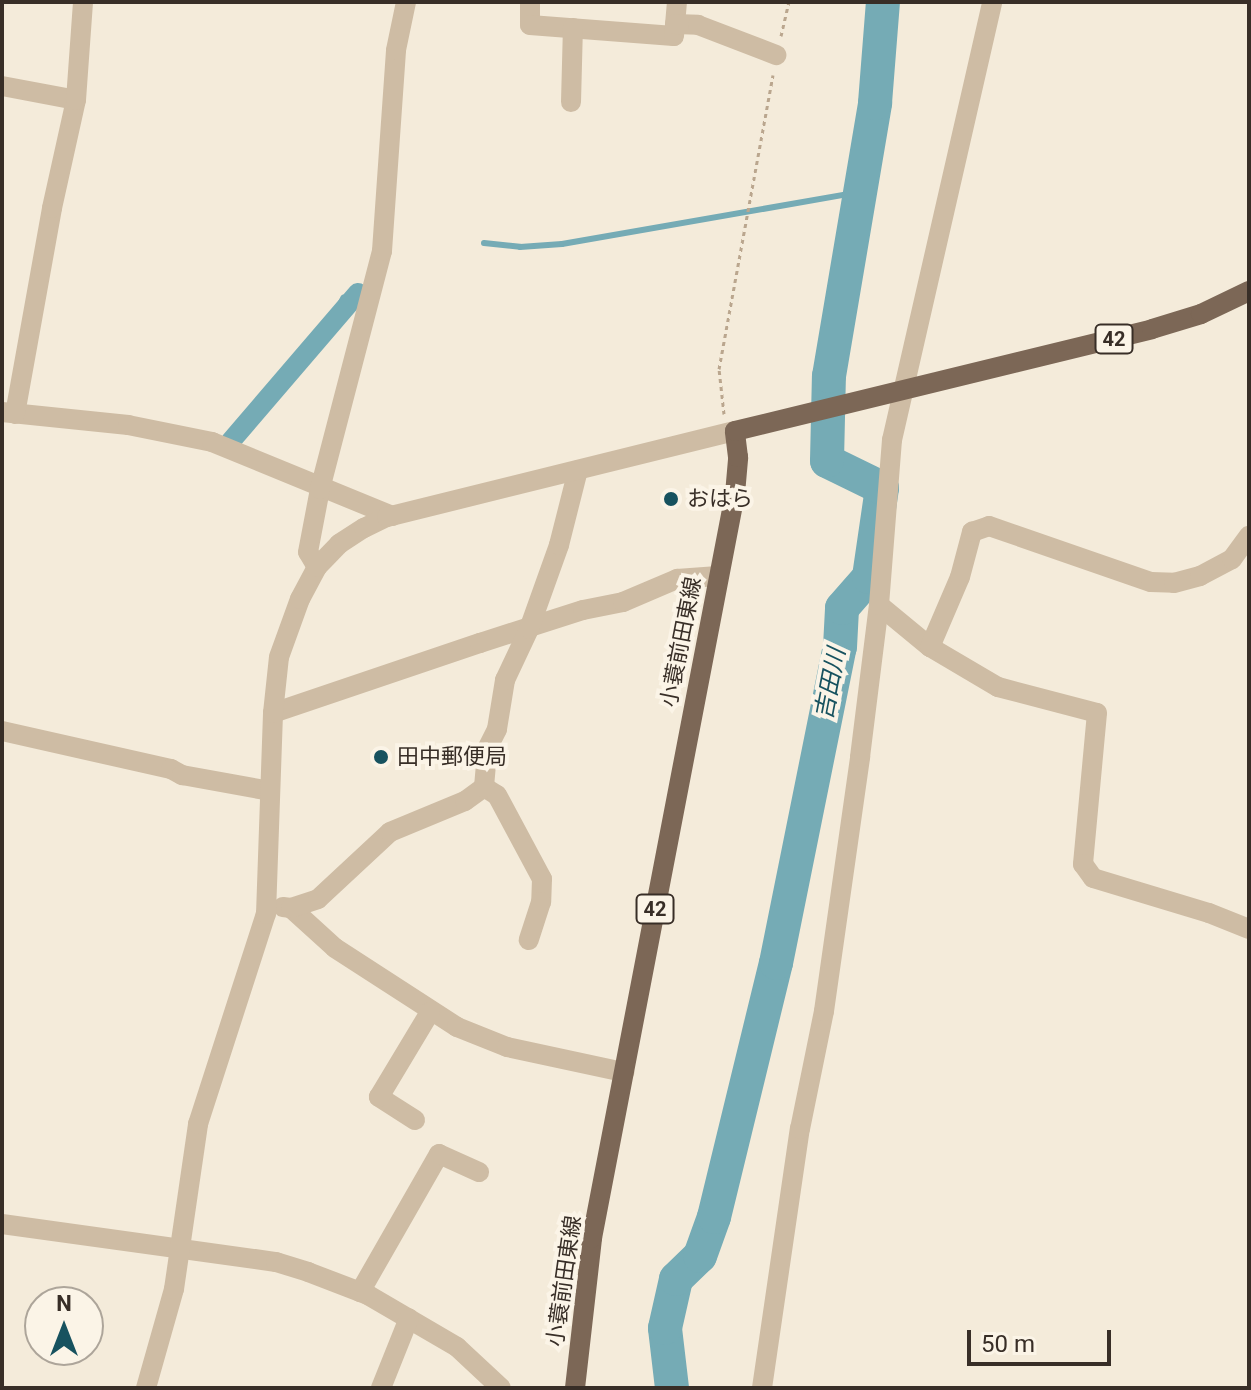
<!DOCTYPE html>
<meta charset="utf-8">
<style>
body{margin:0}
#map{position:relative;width:1251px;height:1390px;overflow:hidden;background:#f4ebda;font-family:Roboto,"Noto Sans JP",sans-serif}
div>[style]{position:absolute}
.stream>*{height:6px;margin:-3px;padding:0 3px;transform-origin:3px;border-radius:3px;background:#75abb5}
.canal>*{height:20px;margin:-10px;padding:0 10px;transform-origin:10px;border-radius:10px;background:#75abb5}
.river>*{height:34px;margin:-17px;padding:0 17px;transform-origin:17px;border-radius:17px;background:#75abb5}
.path>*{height:3px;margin-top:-1.5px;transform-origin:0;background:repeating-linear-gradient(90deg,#baa68e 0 4px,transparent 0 8px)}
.minor>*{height:20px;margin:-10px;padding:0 10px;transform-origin:10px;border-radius:10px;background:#cebca4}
.tertiary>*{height:20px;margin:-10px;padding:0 10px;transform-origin:10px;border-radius:10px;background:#cebca4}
.primary>*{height:20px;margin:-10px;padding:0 10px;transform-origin:10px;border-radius:10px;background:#7c6756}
.dots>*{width:22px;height:22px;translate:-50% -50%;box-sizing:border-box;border:4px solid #fbf4e7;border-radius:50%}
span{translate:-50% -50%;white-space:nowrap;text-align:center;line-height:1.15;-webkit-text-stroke:8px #fbf4e7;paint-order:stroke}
.shield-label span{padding:2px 6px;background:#fbf4e7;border:2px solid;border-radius:6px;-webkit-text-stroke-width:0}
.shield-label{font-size:20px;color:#382e27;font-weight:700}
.poi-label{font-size:22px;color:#382e27}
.left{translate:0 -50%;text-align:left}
.street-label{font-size:22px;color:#382e27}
.water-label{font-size:24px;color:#17525f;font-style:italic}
.frame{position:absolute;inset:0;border:4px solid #382e27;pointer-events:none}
.north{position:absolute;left:24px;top:1286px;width:80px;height:80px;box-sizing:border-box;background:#fbf4e7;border:2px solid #ada59a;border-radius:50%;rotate:0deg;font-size:22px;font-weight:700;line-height:32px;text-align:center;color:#382e27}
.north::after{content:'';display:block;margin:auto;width:28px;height:36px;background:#17525f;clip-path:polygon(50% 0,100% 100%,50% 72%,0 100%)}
.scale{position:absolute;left:967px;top:1330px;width:144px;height:36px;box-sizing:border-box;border:4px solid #382e27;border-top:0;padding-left:10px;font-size:24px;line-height:28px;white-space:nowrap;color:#382e27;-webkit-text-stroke:6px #fbf4e7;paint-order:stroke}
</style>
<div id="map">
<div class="stream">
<div style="left:484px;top:243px;width:36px;rotate:6deg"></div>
<div style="left:520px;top:247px;width:42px;rotate:-4.1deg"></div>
<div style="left:562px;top:244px;width:303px;rotate:-9.9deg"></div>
<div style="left:328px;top:328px;width:34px;rotate:-63deg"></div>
</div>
<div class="canal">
<div style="left:231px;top:441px;width:195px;rotate:-49.4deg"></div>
</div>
<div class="river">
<div style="left:672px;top:1388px;width:60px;rotate:-96.7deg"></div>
<div style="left:665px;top:1328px;width:50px;rotate:-77.3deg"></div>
<div style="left:676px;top:1279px;width:33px;rotate:-44deg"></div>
<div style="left:700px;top:1256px;width:41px;rotate:-70.3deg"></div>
<div style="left:714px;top:1217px;width:261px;rotate:-76.3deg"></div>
<div style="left:776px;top:963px;width:322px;rotate:-78.6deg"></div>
<div style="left:840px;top:647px;width:39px;rotate:-87deg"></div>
<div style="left:842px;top:608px;width:41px;rotate:-48.9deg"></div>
<div style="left:869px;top:577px;width:90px;rotate:-81.7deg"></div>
<div style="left:882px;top:488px;width:61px;rotate:-153.9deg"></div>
<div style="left:827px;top:461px;width:85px;rotate:-88.7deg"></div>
<div style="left:829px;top:376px;width:277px;rotate:-80.4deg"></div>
<div style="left:875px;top:103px;width:101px;rotate:-85.5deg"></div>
</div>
<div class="path">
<div style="left:781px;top:36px;width:35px;rotate:-77deg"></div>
<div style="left:724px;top:414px;width:45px;rotate:-96.3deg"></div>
<div style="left:719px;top:369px;width:299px;rotate:-79.6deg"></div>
</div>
<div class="minor">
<div style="left:530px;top:2px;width:23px;rotate:90deg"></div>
<div style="left:530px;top:25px;width:144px;rotate:4.4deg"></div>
<div style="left:674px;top:36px;width:34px;rotate:-85deg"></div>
<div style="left:675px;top:24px;width:23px;rotate:2deg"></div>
<div style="left:698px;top:25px;width:84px;rotate:21deg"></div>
<div style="left:2px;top:86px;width:75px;rotate:10.7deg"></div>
<div style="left:571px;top:102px;width:74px;rotate:-88.5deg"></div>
<div style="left:2px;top:412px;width:127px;rotate:5.9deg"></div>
<div style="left:128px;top:425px;width:86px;rotate:11.4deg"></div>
<div style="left:212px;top:442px;width:195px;rotate:22.3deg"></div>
<div style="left:15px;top:414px;width:209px;rotate:-79.8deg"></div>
<div style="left:52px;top:208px;width:111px;rotate:-77.5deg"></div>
<div style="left:76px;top:100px;width:98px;rotate:-85.9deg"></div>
<div style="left:317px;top:567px;width:17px;rotate:-121deg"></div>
<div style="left:308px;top:552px;width:64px;rotate:-79.2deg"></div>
<div style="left:320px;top:489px;width:246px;rotate:-75.4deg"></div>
<div style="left:382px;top:251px;width:201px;rotate:-86deg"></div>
<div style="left:396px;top:50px;width:49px;rotate:-78.2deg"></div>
<div style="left:879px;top:605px;width:66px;rotate:39.5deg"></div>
<div style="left:930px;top:647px;width:79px;rotate:30.5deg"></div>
<div style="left:998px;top:687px;width:102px;rotate:14.7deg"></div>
<div style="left:1097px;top:713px;width:152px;rotate:95.3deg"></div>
<div style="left:1083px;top:864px;width:17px;rotate:54deg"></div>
<div style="left:1093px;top:878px;width:121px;rotate:16.8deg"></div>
<div style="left:1209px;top:913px;width:43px;rotate:21.8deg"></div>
<div style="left:930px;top:647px;width:76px;rotate:-66.8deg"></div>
<div style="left:960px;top:577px;width:47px;rotate:-75.1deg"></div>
<div style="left:972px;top:532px;width:18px;rotate:-19deg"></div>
<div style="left:989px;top:526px;width:171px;rotate:19.1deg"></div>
<div style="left:1151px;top:582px;width:23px;rotate:2deg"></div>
<div style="left:1174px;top:583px;width:27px;rotate:-15deg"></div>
<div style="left:1200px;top:576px;width:36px;rotate:-28deg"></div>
<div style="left:1232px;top:559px;width:29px;rotate:-54deg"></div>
<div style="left:273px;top:713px;width:219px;rotate:-18.7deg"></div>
<div style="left:480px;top:643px;width:108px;rotate:-17.8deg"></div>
<div style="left:583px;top:610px;width:41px;rotate:-11.3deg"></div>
<div style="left:623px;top:602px;width:59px;rotate:-23.1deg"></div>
<div style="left:677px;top:579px;width:41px;rotate:-4.2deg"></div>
<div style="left:2px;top:731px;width:173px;rotate:12.7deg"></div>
<div style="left:171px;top:769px;width:13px;rotate:29deg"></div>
<div style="left:182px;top:775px;width:89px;rotate:10.3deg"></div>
<div style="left:484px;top:787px;width:15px;rotate:32deg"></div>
<div style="left:497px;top:795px;width:95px;rotate:61.8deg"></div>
<div style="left:542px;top:879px;width:23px;rotate:92deg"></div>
<div style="left:541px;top:902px;width:40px;rotate:108deg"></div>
<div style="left:283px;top:907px;width:8px;rotate:7deg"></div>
<div style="left:291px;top:908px;width:59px;rotate:42.3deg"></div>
<div style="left:335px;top:948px;width:145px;rotate:32.9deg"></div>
<div style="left:457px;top:1027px;width:54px;rotate:21.8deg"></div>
<div style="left:507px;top:1047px;width:120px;rotate:12.1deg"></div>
<div style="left:291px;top:908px;width:28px;rotate:-18deg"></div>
<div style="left:318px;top:899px;width:98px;rotate:-42.9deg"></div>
<div style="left:390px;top:832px;width:81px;rotate:-22.5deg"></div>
<div style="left:465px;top:801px;width:24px;rotate:-36deg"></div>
<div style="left:484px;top:787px;width:38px;rotate:-85deg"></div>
<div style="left:487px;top:749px;width:22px;rotate:-63deg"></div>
<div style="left:497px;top:729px;width:50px;rotate:-80.7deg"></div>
<div style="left:505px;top:680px;width:56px;rotate:-64.8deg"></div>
<div style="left:529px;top:629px;width:89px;rotate:-70.3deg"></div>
<div style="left:559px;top:545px;width:77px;rotate:-75.8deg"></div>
<div style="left:415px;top:1120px;width:43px;rotate:-147.4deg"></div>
<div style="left:379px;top:1097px;width:99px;rotate:-59deg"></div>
<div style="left:2px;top:1224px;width:277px;rotate:7.9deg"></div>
<div style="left:276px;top:1262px;width:34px;rotate:17deg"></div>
<div style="left:308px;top:1272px;width:64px;rotate:21deg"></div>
<div style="left:368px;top:1295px;width:103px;rotate:30.3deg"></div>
<div style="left:457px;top:1347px;width:60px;rotate:43deg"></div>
<div style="left:360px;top:1292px;width:159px;rotate:-60.2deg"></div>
<div style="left:439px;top:1154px;width:44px;rotate:24.2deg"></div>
<div style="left:146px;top:1388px;width:103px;rotate:-74.2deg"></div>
<div style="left:174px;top:1289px;width:167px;rotate:-81.7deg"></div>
<div style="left:198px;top:1124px;width:221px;rotate:-72.1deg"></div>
<div style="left:266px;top:914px;width:201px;rotate:-88deg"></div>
<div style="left:273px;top:713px;width:56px;rotate:-83.9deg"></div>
<div style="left:381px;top:1388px;width:75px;rotate:-68.2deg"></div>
<div style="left:762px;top:1388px;width:262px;rotate:-81.7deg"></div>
<div style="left:800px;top:1129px;width:120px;rotate:-78.5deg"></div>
<div style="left:824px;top:1011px;width:257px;rotate:-81.9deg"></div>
<div style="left:860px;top:757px;width:153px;rotate:-82.9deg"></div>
<div style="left:879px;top:605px;width:166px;rotate:-85.5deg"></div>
<div style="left:892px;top:440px;width:449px;rotate:-77.1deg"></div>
</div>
<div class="tertiary">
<div style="left:279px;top:657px;width:62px;rotate:-70.1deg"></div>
<div style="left:300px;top:599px;width:36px;rotate:-62deg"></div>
<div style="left:317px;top:567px;width:32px;rotate:-46deg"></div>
<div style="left:339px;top:544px;width:30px;rotate:-33deg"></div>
<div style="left:364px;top:528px;width:25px;rotate:-26deg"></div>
<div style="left:387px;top:517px;width:358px;rotate:-13.9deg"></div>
</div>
<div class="primary">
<div style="left:575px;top:1388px;width:151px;rotate:-83.5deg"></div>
<div style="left:592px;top:1238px;width:758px;rotate:-79.12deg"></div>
<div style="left:735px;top:494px;width:37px;rotate:-85deg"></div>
<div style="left:738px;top:457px;width:26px;rotate:-97deg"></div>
<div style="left:735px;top:431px;width:429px;rotate:-13.7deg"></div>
<div style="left:1152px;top:329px;width:51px;rotate:-17deg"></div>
<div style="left:1201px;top:314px;width:53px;rotate:-25.6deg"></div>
</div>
<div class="dots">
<div style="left:671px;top:499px;background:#17525f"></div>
<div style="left:381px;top:757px;background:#17525f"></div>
</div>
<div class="shield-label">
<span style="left:1114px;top:339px">42</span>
<span style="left:655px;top:909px">42</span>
</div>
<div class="poi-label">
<span class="left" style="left:687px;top:499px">おはら</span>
<span class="left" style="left:397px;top:757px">田中郵便局</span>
</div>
<div class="street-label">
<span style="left:681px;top:642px;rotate:-79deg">小蓑前田東線</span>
<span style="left:564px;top:1281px;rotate:-82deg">小蓑前田東線</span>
</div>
<div class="water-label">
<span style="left:831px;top:684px;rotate:-79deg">吉田川</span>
</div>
<div class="frame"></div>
<div class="north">N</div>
<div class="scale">50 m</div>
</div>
